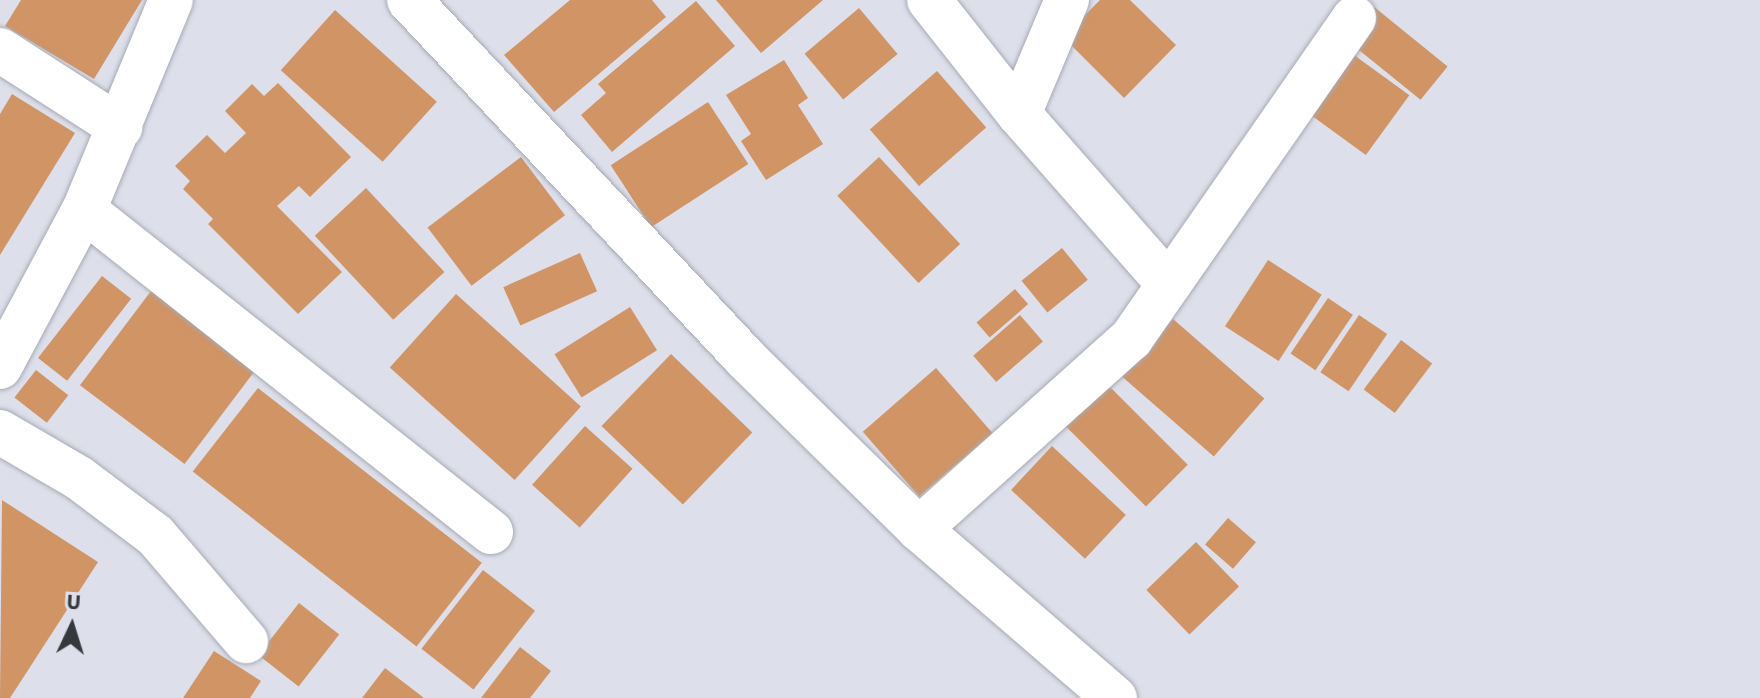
<!DOCTYPE html>
<style>
body{margin:0}
#map{position:relative;width:1760px;height:698px;overflow:hidden;background:#dde0eb;font-family:"Source Sans 3",sans-serif}
div>[style]{position:absolute}
.building>*{inset:0;background:#d09465;transform-origin:0 0}
.roads{filter:drop-shadow(0 0 2px #a7aab4) drop-shadow(0 0 2px #a7aab4)}
.minor>*{height:44px;margin:-22px;padding:0 22px;transform-origin:22px;border-radius:22px;background:#fff}
span{translate:-50% -50%;white-space:nowrap;text-align:center;line-height:1.15;-webkit-text-stroke:8px #dde0eb;paint-order:stroke}
.north{position:absolute;left:32px;top:586px;width:80px;height:80px;-webkit-text-stroke:6px #dde0eb;paint-order:stroke;rotate:4deg;font-size:22px;font-weight:700;line-height:32px;text-align:center;color:#37383c}
.north::after{content:'';display:block;margin:auto;width:28px;height:36px;background:#37383c;clip-path:polygon(50% 0,100% 100%,50% 72%,0 100%)}
</style>
<div id="map">
<div class="building">
<div style="clip-path:polygon(21px 0,142px 0,94px 79px,5px 26px)"></div>
<div style="clip-path:polygon(570px 0,652px 0,666px 17px,554px 112px,504px 55px)"></div>
<div style="clip-path:polygon(716px 0,823px 0,761px 53px)"></div>
<div style="clip-path:polygon(1100px 0,1130px 0,1176px 45px,1124px 98px,1063px 37px)"></div>
<div style="clip-path:polygon(696px 1px,735px 46px,612px 152px,581px 115px,606px 93px,598px 84px)"></div>
<div style="left:1373px;top:6px;width:96px;height:43px;rotate:39deg"></div>
<div style="left:859px;top:8px;width:60px;height:71px;rotate:50deg"></div>
<div style="left:335px;top:10px;width:137px;height:81px;rotate:42deg"></div>
<div style="left:1343px;top:47px;width:82px;height:74px;rotate:36deg"></div>
<div style="clip-path:polygon(784px 60px,808px 98px,798px 105px,823px 144px,766px 180px,741px 141px,751px 134px,726px 95px)"></div>
<div style="left:937px;top:71px;width:75px;height:89px;rotate:49deg"></div>
<div style="clip-path:polygon(278px 83px,351px 157px,310px 197px,299px 186px,277px 206px,342px 272px,298px 314px,208px 224px,213px 219px,183px 189px,190px 181px,175px 166px,207px 135px,225px 153px,246px 133px,225px 111px,252px 84px,264px 96px)"></div>
<div style="clip-path:polygon(12px 94px,75px 133px,0 255px,0 114px)"></div>
<div style="left:708px;top:102px;width:74px;height:116px;rotate:57deg"></div>
<div style="left:521px;top:157px;width:73px;height:117px;rotate:53deg"></div>
<div style="left:879px;top:157px;width:119px;height:57px;rotate:47deg"></div>
<div style="left:366px;top:188px;width:115px;height:70px;rotate:47deg"></div>
<div style="left:1062px;top:248px;width:41px;height:52px;rotate:51deg"></div>
<div style="left:580px;top:253px;width:42px;height:84px;rotate:66deg"></div>
<div style="left:1268px;top:260px;width:64px;height:79px;rotate:33deg"></div>
<div style="left:102px;top:276px;width:37px;height:104px;rotate:38deg"></div>
<div style="left:157px;top:283px;width:131px;height:128px;rotate:37deg"></div>
<div style="left:1015px;top:289px;width:20px;height:51px;rotate:49deg"></div>
<div style="left:456px;top:294px;width:168px;height:99px;rotate:42deg"></div>
<div style="left:1328px;top:298px;width:30px;height:67px;rotate:34deg"></div>
<div style="left:630px;top:307px;width:51px;height:89px;rotate:58deg"></div>
<div style="left:1020px;top:315px;width:35px;height:62px;rotate:49deg"></div>
<div style="left:1359px;top:315px;width:34px;height:69px;rotate:34deg"></div>
<div style="left:1173px;top:319px;width:121px;height:77px;rotate:41deg"></div>
<div style="left:1401px;top:340px;width:39px;height:62px;rotate:37deg"></div>
<div style="left:671px;top:354px;width:113px;height:100px;rotate:44deg"></div>
<div style="left:936px;top:368px;width:86px;height:97px;rotate:49deg"></div>
<div style="left:36px;top:370px;width:41px;height:35px;rotate:38deg"></div>
<div style="left:1105px;top:382px;width:117px;height:59px;rotate:45deg"></div>
<div style="left:258px;top:388px;width:284px;height:106px;rotate:38deg"></div>
<div style="left:585px;top:426px;width:64px;height:79px;rotate:42deg"></div>
<div style="left:1052px;top:446px;width:101px;height:60px;rotate:43deg"></div>
<div style="clip-path:polygon(2px 500px,98px 562px,10px 698px,0 698px)"></div>
<div style="left:1228px;top:518px;width:37px;height:35px;rotate:41deg"></div>
<div style="left:1196px;top:542px;width:62px;height:69px;rotate:46deg"></div>
<div style="left:483px;top:570px;width:66px;height:100px;rotate:38deg"></div>
<div style="left:299px;top:603px;width:51px;height:66px;rotate:38deg"></div>
<div style="clip-path:polygon(520px 647px,551px 671px,530px 698px,481px 698px)"></div>
<div style="clip-path:polygon(214px 651px,261px 681px,250px 698px,183px 698px)"></div>
<div style="clip-path:polygon(385px 668px,424px 698px,362px 698px)"></div>
</div>
<div class="roads">
<div class="minor">
<div style="left:409px;top:0;width:490px;rotate:46.8deg"></div>
<div style="left:744px;top:357px;width:245px;rotate:44.5deg"></div>
<div style="left:919px;top:529px;width:259px;rotate:40.8deg"></div>
<div style="left:929px;top:0;width:145px;rotate:51.7deg"></div>
<div style="left:1019px;top:114px;width:227px;rotate:48.7deg"></div>
<div style="left:0;top:50px;width:143px;rotate:32.7deg"></div>
<div style="left:1019px;top:114px;width:124px;rotate:-67.2deg"></div>
<div style="left:84px;top:210px;width:519px;rotate:38.35deg"></div>
<div style="left:0;top:367px;width:178px;rotate:-61.9deg"></div>
<div style="left:84px;top:210px;width:227px;rotate:-67.5deg"></div>
<div style="left:0;top:432px;width:91px;rotate:30.2deg"></div>
<div style="left:79px;top:478px;width:95px;rotate:36.9deg"></div>
<div style="left:155px;top:535px;width:140px;rotate:49.4deg"></div>
<div style="left:919px;top:529px;width:285px;rotate:-41.9deg"></div>
<div style="left:1131px;top:339px;width:391px;rotate:-55.2deg"></div>
</div>
</div>
<div class="north">U</div>
</div>
